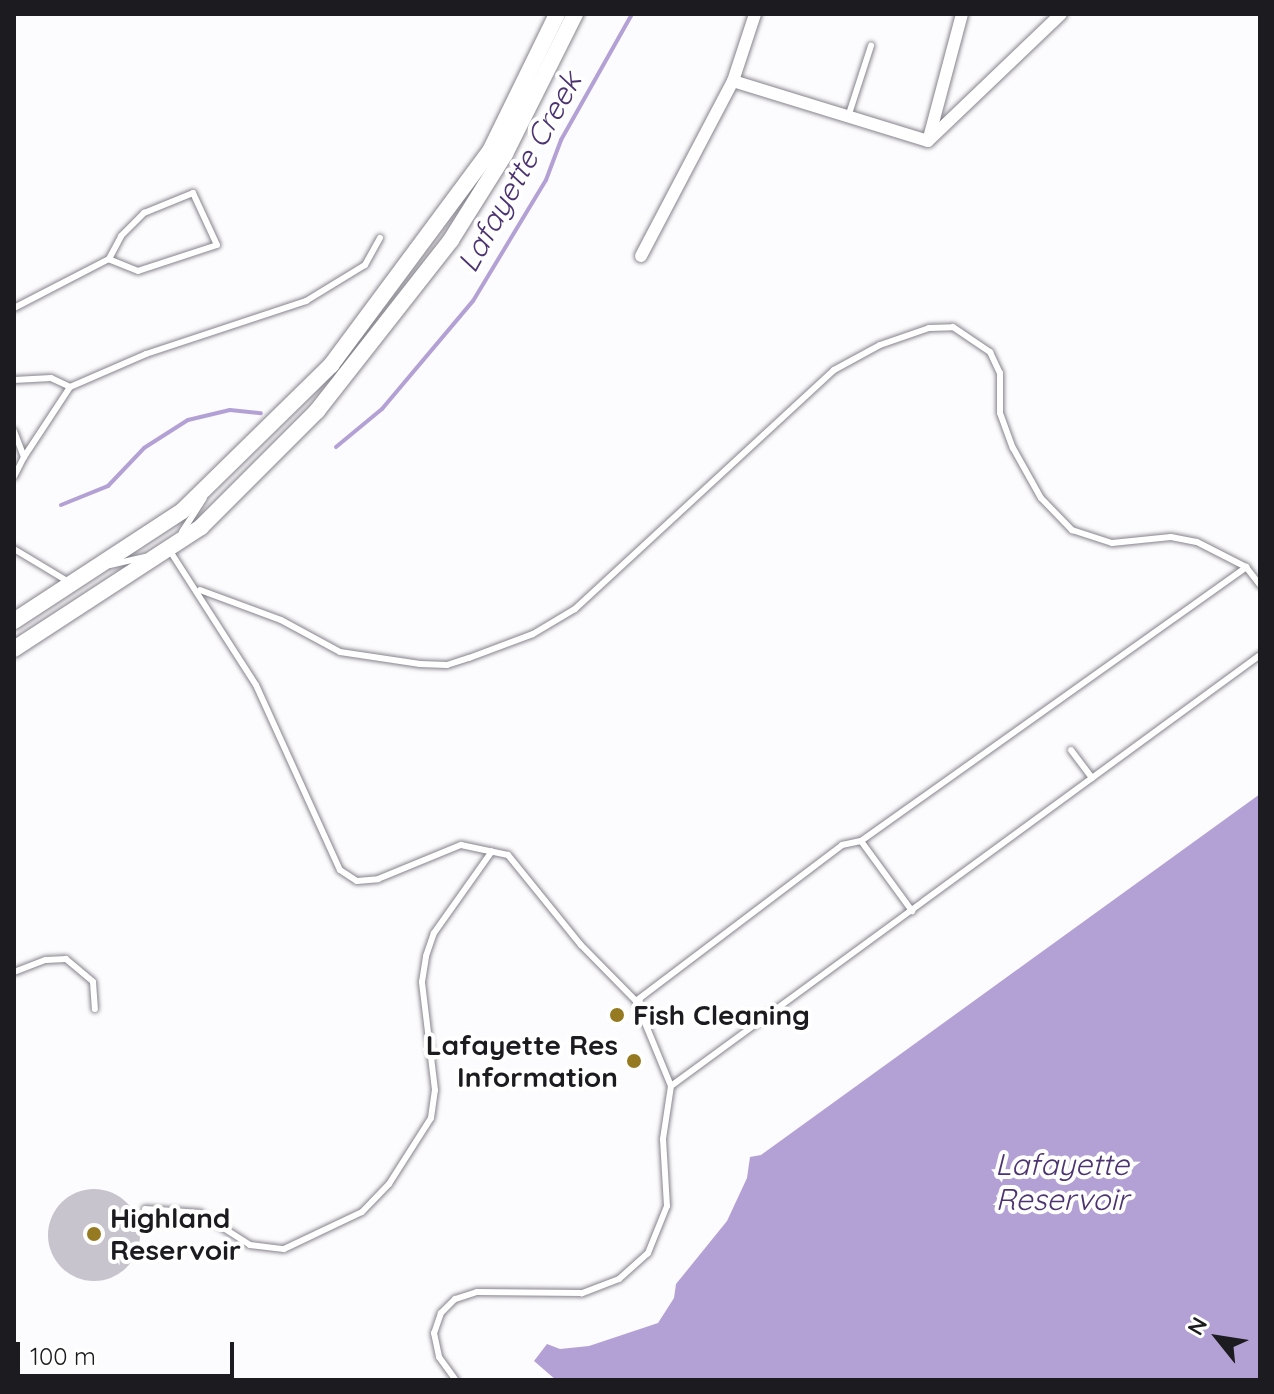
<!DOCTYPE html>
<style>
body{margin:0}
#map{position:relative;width:1274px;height:1394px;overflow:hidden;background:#fcfbfd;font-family:Quicksand,sans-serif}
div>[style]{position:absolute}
.water>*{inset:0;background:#b3a1d5}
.stream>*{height:4px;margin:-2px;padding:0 2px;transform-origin:2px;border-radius:2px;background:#b3a1d5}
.building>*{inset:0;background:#c7c4ce}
.round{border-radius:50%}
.roads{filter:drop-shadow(0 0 2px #86838c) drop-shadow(0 0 2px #86838c)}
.service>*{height:6px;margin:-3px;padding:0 3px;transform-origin:3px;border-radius:3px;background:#fff}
.minor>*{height:12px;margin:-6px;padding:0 6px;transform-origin:6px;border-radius:6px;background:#fff}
.secondary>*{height:16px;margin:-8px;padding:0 8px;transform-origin:8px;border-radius:8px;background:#fff}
.dots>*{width:22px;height:22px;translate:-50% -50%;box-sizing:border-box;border:4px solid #fff;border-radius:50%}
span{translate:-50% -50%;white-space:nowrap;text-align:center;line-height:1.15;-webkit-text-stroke:8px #fff;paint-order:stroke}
.poi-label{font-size:28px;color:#1c1b1f;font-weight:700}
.left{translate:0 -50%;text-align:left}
.right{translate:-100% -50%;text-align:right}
.water-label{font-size:30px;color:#4c3371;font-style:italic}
.frame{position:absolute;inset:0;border:16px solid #1c1b1f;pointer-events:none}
.north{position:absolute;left:1178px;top:1298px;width:80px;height:80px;-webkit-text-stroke:6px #fff;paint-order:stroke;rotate:300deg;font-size:22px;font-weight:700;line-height:32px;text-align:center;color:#1c1b1f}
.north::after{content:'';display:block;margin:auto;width:28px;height:36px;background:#1c1b1f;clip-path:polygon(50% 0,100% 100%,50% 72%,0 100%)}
.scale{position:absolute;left:16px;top:1342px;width:218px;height:36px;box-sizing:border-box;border:4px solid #1c1b1f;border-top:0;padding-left:10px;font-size:24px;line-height:28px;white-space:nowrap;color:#1c1b1f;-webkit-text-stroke:6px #fff;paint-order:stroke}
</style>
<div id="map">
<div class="water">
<div style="clip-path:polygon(1260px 794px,1260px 1380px,556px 1380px,534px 1361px,547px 1344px,560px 1349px,589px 1346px,658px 1323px,674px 1298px,676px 1284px,727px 1221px,747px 1178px,750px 1157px,761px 1155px)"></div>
</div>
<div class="stream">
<div style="left:336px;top:447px;width:60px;rotate:-39.6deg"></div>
<div style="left:382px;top:409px;width:141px;rotate:-49.9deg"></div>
<div style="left:473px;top:301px;width:141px;rotate:-58.9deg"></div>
<div style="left:546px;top:180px;width:43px;rotate:-69.4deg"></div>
<div style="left:561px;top:140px;width:145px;rotate:-60.6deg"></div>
<div style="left:61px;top:505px;width:51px;rotate:-22deg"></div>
<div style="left:108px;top:486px;width:52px;rotate:-46.5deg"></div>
<div style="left:144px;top:448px;width:52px;rotate:-32.5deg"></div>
<div style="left:188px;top:420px;width:43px;rotate:-13.4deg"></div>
<div style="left:230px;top:410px;width:31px;rotate:6deg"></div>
</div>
<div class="building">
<div class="round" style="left:48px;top:1189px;width:92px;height:92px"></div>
</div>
<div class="roads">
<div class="service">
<div style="left:848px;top:117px;width:75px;rotate:-72.1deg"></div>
<div style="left:14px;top:308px;width:107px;rotate:-27.3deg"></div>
<div style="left:109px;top:259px;width:26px;rotate:-62deg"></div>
<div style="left:121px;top:236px;width:33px;rotate:-45deg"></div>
<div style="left:144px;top:213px;width:53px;rotate:-22.2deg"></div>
<div style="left:193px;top:193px;width:57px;rotate:65.2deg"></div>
<div style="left:217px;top:245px;width:83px;rotate:161.8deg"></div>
<div style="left:138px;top:271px;width:31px;rotate:-158deg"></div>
<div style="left:14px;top:380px;width:37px;rotate:-3deg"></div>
<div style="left:51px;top:378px;width:21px;rotate:25deg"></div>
<div style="left:14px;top:431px;width:28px;rotate:69deg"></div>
<div style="left:24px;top:457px;width:22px;rotate:117deg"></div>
<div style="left:24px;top:457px;width:84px;rotate:-56.7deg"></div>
<div style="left:70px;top:387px;width:83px;rotate:-23.5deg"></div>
<div style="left:146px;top:354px;width:169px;rotate:-18.3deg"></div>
<div style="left:306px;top:301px;width:69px;rotate:-31.4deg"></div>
<div style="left:365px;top:265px;width:31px;rotate:-61deg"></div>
<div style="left:182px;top:532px;width:40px;rotate:-57.1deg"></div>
<div style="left:14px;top:549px;width:64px;rotate:31deg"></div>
<div style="left:170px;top:551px;width:159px;rotate:57.3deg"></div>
<div style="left:256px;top:685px;width:203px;rotate:65.6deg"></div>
<div style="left:340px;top:870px;width:20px;rotate:33deg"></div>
<div style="left:357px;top:881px;width:21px;rotate:-5deg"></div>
<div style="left:378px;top:879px;width:90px;rotate:-22.3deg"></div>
<div style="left:461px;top:845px;width:48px;rotate:12deg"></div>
<div style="left:508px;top:855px;width:116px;rotate:51deg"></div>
<div style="left:581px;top:945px;width:78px;rotate:45.5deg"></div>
<div style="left:636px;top:1001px;width:92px;rotate:67.6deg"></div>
<div style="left:671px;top:1086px;width:54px;rotate:98.6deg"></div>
<div style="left:663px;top:1139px;width:67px;rotate:86.6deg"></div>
<div style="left:667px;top:1206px;width:51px;rotate:112deg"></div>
<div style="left:648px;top:1253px;width:39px;rotate:138deg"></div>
<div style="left:619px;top:1279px;width:40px;rotate:159deg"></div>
<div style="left:582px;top:1293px;width:105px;rotate:-179.5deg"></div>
<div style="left:477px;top:1292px;width:23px;rotate:162deg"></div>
<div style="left:455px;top:1299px;width:20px;rotate:135deg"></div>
<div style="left:441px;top:1313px;width:21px;rotate:109deg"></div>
<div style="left:434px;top:1333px;width:25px;rotate:78deg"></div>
<div style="left:439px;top:1357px;width:29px;rotate:54deg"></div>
<div style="left:110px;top:565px;width:36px;rotate:-13deg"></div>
<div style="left:200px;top:590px;width:86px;rotate:20.3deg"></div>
<div style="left:281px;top:620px;width:67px;rotate:28.5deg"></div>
<div style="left:340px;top:652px;width:81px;rotate:8.5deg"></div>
<div style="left:420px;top:664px;width:27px;rotate:2deg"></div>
<div style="left:447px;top:665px;width:23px;rotate:-18deg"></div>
<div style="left:469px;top:658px;width:68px;rotate:-20.6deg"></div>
<div style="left:533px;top:634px;width:49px;rotate:-30.8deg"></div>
<div style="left:575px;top:609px;width:352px;rotate:-42.7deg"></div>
<div style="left:834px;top:370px;width:52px;rotate:-28.5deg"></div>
<div style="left:880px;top:345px;width:52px;rotate:-19.1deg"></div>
<div style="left:929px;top:328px;width:24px;rotate:-2deg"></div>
<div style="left:953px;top:327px;width:45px;rotate:34deg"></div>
<div style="left:990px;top:352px;width:23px;rotate:65deg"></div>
<div style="left:1000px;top:373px;width:40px;rotate:90deg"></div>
<div style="left:1000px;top:413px;width:37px;rotate:70deg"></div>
<div style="left:1013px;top:448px;width:57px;rotate:60.8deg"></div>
<div style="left:1041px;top:498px;width:45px;rotate:45.9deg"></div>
<div style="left:1072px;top:530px;width:42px;rotate:18deg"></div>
<div style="left:1112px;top:543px;width:59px;rotate:-5.8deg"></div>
<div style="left:1171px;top:537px;width:26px;rotate:11deg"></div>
<div style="left:1197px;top:542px;width:55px;rotate:27deg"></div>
<div style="left:1246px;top:567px;width:23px;rotate:52deg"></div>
<div style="left:1071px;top:750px;width:35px;rotate:53deg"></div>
<div style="left:861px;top:841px;width:87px;rotate:53.9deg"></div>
<div style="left:14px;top:972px;width:34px;rotate:-21deg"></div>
<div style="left:46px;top:960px;width:20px;rotate:-3deg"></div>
<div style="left:66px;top:959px;width:35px;rotate:40deg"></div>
<div style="left:93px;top:982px;width:27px;rotate:86deg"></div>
<div style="left:636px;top:1001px;width:258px;rotate:-37.1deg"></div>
<div style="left:842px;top:845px;width:19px;rotate:-12deg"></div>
<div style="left:861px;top:841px;width:473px;rotate:-35.4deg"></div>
<div style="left:671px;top:1086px;width:730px;rotate:-36.19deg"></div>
<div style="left:145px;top:1209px;width:55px;rotate:4.2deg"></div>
<div style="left:200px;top:1213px;width:59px;rotate:32.6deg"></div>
<div style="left:250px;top:1245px;width:34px;rotate:7deg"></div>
<div style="left:284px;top:1249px;width:86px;rotate:-25.4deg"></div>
<div style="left:362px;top:1212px;width:39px;rotate:-46deg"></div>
<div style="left:389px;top:1184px;width:78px;rotate:-57.5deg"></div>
<div style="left:431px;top:1118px;width:28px;rotate:-82deg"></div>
<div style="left:435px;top:1090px;width:109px;rotate:-96.9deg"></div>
<div style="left:422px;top:982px;width:26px;rotate:-81deg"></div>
<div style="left:426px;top:956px;width:24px;rotate:-71deg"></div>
<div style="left:434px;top:933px;width:100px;rotate:-54.7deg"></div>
</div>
<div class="minor">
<div style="left:733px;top:81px;width:204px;rotate:17.1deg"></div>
<div style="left:928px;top:141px;width:184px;rotate:-43.7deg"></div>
<div style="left:929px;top:138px;width:128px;rotate:-75.1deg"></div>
<div style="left:641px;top:256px;width:198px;rotate:-62.3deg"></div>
<div style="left:733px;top:81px;width:71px;rotate:-71.8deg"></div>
</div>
<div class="secondary">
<div style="left:14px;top:621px;width:201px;rotate:-33.2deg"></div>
<div style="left:182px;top:511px;width:209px;rotate:-44.4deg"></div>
<div style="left:331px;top:365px;width:267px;rotate:-53.4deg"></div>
<div style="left:490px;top:151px;width:153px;rotate:-63.9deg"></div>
<div style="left:14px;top:649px;width:223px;rotate:-33.1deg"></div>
<div style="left:201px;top:527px;width:164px;rotate:-45deg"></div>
<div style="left:317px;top:411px;width:217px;rotate:-51.9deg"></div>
<div style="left:451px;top:240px;width:102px;rotate:-57.9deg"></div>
<div style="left:505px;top:154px;width:157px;rotate:-63.4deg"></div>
</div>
</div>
<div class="dots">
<div style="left:617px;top:1015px;background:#967a22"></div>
<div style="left:634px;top:1061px;background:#967a22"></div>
<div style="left:94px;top:1234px;background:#967a22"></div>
</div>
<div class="poi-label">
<span class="left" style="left:633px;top:1015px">Fish Cleaning</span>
<span class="right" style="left:618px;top:1061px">Lafayette Res<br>Information</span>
<span class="left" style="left:110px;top:1234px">Highland<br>Reservoir</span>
</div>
<div class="water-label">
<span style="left:519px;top:172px;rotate:-61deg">Lafayette Creek</span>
<span style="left:1062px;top:1181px">Lafayette<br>Reservoir</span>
</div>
<div class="frame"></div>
<div class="north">N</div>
<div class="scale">100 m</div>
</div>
